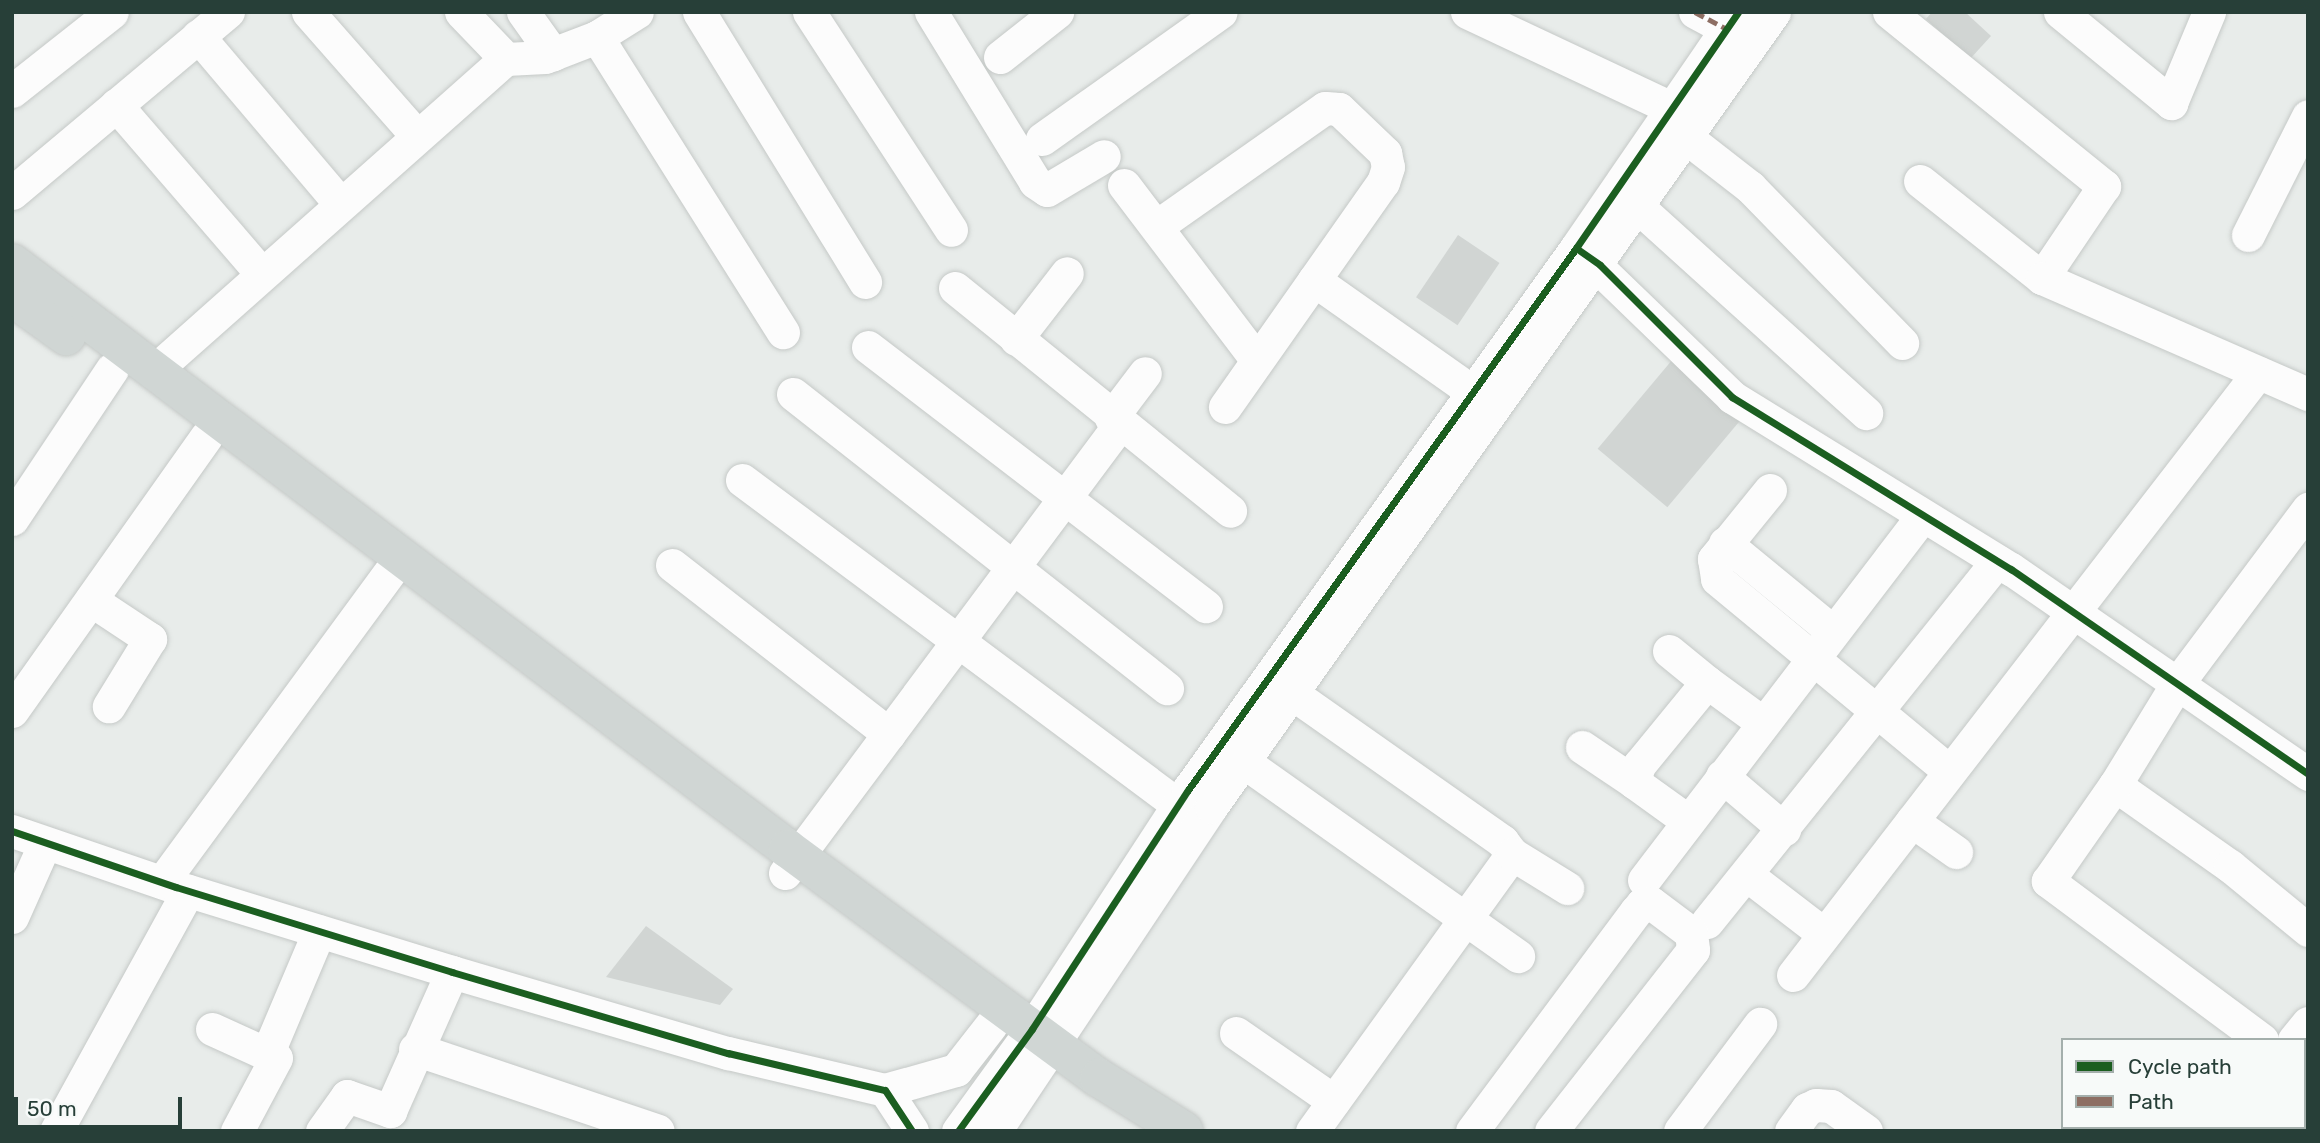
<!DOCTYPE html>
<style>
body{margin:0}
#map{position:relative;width:2320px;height:1143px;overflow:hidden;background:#e8ecea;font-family:Rubik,sans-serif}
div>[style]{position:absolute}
.building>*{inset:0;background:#d1d5d3;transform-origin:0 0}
.roads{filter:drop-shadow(0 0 2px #c5c9c7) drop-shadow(0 0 2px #c5c9c7)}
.minor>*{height:33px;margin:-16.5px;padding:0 16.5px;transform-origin:16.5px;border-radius:16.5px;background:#fcfcfc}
.major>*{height:38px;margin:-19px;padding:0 19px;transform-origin:19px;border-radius:19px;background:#d0d6d4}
.quiet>*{height:5px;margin-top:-2.5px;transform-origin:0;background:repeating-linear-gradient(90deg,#8d6e63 0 10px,transparent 0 15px)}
.cycleway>*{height:7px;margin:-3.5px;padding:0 3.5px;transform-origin:3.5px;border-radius:3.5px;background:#1b5e20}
span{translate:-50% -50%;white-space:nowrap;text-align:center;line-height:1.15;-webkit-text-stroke:7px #f7faf9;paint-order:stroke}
.frame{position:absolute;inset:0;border:14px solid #273f38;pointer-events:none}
.legend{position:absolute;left:2061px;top:1038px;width:245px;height:91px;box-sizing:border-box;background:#f7faf9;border:2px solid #a4afac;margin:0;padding:9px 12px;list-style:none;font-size:21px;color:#273f38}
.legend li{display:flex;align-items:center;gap:14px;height:35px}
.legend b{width:35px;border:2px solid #a4afac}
.scale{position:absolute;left:14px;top:1097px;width:168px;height:32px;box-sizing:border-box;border:4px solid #273f38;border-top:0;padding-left:9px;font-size:21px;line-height:24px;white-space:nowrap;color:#273f38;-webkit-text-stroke:5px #f7faf9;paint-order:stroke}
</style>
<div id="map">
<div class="building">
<div style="clip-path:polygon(1932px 12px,1965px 12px,1991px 36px,1970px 59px,1926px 19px)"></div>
<div style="left:1458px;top:235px;width:50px;height:75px;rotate:34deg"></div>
<div style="left:1678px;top:353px;width:91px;height:125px;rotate:40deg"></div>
<div style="clip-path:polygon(646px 926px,733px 989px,720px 1005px,606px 977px)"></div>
</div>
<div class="roads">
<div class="minor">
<div style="left:308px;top:12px;width:152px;rotate:48.7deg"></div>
<div style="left:461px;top:12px;width:65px;rotate:46.2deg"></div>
<div style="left:506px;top:59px;width:39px;rotate:-3deg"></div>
<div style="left:545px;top:57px;width:56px;rotate:-21deg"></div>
<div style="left:597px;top:37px;width:47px;rotate:-32deg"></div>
<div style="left:523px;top:12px;width:52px;rotate:54.5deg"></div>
<div style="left:699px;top:12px;width:317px;rotate:58.4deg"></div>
<div style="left:809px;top:12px;width:260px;rotate:56.9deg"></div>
<div style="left:931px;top:12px;width:199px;rotate:58.5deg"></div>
<div style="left:1035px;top:182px;width:14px;rotate:34deg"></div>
<div style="left:1047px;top:190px;width:66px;rotate:-30.8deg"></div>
<div style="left:1467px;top:12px;width:225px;rotate:25.2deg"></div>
<div style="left:1695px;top:12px;width:36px;rotate:28deg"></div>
<div style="left:1889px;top:12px;width:277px;rotate:39deg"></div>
<div style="left:2104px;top:186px;width:111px;rotate:124deg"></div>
<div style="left:2060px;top:12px;width:144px;rotate:39.3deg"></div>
<div style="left:2171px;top:103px;width:99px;rotate:-67.3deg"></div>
<div style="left:198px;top:36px;width:207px;rotate:49.7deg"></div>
<div style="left:597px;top:37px;width:349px;rotate:57.8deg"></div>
<div style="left:1000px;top:57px;width:73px;rotate:-38.3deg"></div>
<div style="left:12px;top:91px;width:127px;rotate:-38.3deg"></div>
<div style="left:116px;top:105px;width:211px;rotate:49.2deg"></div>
<div style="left:1687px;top:138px;width:80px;rotate:37.9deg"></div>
<div style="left:1750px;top:187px;width:218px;rotate:45.7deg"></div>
<div style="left:1042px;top:139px;width:219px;rotate:-35.4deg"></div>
<div style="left:1920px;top:181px;width:156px;rotate:38.5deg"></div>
<div style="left:2042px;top:278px;width:290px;rotate:23.6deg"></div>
<div style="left:1124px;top:185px;width:220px;rotate:52.8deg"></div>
<div style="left:12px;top:193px;width:282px;rotate:-40deg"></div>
<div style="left:1637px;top:206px;width:309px;rotate:42.1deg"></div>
<div style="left:1157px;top:226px;width:205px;rotate:-35.1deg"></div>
<div style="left:1325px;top:108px;width:14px;rotate:4deg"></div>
<div style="left:1339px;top:109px;width:64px;rotate:43.7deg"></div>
<div style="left:1385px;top:153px;width:14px;rotate:78deg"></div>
<div style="left:1388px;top:167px;width:16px;rotate:108deg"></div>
<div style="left:1383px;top:182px;width:275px;rotate:125.1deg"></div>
<div style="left:2248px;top:235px;width:133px;rotate:-63.2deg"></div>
<div style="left:1582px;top:252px;width:209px;rotate:44deg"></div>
<div style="left:1732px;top:397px;width:328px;rotate:31.7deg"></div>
<div style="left:2011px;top:569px;width:361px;rotate:34.6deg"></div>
<div style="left:1314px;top:280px;width:194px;rotate:35.2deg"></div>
<div style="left:955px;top:288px;width:354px;rotate:39deg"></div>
<div style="left:1016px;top:339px;width:83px;rotate:-52.3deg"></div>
<div style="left:868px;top:347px;width:426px;rotate:37.5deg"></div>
<div style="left:154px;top:371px;width:470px;rotate:-41.6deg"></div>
<div style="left:793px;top:394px;width:476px;rotate:38.2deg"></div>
<div style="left:1111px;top:418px;width:56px;rotate:-52.9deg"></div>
<div style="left:742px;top:480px;width:544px;rotate:36.7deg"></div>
<div style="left:1770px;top:490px;width:89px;rotate:129.1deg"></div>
<div style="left:1714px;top:559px;width:20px;rotate:81deg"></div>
<div style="left:1717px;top:579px;width:301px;rotate:39.6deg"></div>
<div style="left:12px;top:519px;width:180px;rotate:-56.3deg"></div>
<div style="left:1725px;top:543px;width:139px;rotate:39.4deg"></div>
<div style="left:672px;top:565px;width:275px;rotate:37.9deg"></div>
<div style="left:91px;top:600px;width:71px;rotate:33.5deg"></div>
<div style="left:150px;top:639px;width:79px;rotate:121.5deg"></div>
<div style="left:1669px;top:651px;width:49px;rotate:39.2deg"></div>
<div style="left:1293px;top:694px;width:256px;rotate:35.1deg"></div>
<div style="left:1502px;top:841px;width:16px;rotate:52deg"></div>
<div style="left:1512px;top:854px;width:342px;rotate:125.8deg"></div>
<div style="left:12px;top:711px;width:336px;rotate:-54.7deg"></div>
<div style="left:1582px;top:747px;width:63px;rotate:33.9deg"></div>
<div style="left:1244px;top:762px;width:336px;rotate:35.3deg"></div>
<div style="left:1722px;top:776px;width:82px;rotate:40.5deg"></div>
<div style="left:2115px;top:785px;width:141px;rotate:35.2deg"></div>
<div style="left:2230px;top:866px;width:101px;rotate:39.4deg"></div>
<div style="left:1688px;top:821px;width:67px;rotate:-144.2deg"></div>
<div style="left:1634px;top:782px;width:18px;rotate:-74deg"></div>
<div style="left:1639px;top:765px;width:107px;rotate:-50.7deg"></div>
<div style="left:1707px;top:682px;width:69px;rotate:36.2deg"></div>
<div style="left:1912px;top:821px;width:54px;rotate:35.2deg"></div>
<div style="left:12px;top:831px;width:173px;rotate:18.9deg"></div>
<div style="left:176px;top:887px;width:289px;rotate:17.1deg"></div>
<div style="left:452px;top:972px;width:288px;rotate:16.4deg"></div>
<div style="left:728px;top:1053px;width:161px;rotate:13.3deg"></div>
<div style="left:885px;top:1090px;width:49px;rotate:56.6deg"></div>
<div style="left:1512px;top:854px;width:65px;rotate:31.7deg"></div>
<div style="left:785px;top:873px;width:559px;rotate:-53.29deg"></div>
<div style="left:1747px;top:875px;width:97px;rotate:37.5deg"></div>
<div style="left:1644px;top:880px;width:459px;rotate:-52.6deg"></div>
<div style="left:162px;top:882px;width:403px;rotate:-53.7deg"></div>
<div style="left:12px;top:917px;width:81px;rotate:-66deg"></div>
<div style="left:1707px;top:922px;width:463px;rotate:-51.2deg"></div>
<div style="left:1793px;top:975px;width:761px;rotate:-52.32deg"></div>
<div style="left:212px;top:1029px;width:70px;rotate:24.4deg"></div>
<div style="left:276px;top:1058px;width:83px;rotate:118.1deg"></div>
<div style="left:1236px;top:1033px;width:119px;rotate:34.8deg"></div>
<div style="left:2262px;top:1040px;width:267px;rotate:-143.4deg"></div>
<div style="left:2048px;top:881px;width:117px;rotate:-55.1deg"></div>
<div style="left:2115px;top:785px;width:119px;rotate:-58.5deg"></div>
<div style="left:2177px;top:684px;width:219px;rotate:-53.2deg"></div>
<div style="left:2294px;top:1040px;width:22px;rotate:-51deg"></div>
<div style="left:415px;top:1049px;width:256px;rotate:18.6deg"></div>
<div style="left:268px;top:1052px;width:131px;rotate:-67.1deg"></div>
<div style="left:885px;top:1090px;width:74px;rotate:-15.7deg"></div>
<div style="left:956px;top:1070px;width:57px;rotate:-52.1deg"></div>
<div style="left:2294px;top:1127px;width:6px;rotate:45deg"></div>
<div style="left:56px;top:1131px;width:274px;rotate:-61.2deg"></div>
<div style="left:322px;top:1131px;width:43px;rotate:-54.5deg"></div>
<div style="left:347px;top:1096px;width:46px;rotate:19.2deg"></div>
<div style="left:390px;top:1111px;width:152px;rotate:-66deg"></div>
<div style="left:958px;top:1131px;width:126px;rotate:-54deg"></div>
<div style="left:1032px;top:1029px;width:285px;rotate:-56.9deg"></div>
<div style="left:1188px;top:790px;width:667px;rotate:-54.4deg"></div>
<div style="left:1576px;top:248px;width:286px;rotate:-55.5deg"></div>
<div style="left:995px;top:1131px;width:389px;rotate:-56.3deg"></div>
<div style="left:1211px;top:807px;width:974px;rotate:-54.69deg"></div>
<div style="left:1472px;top:1131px;width:274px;rotate:-53.3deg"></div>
<div style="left:1636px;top:911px;width:9px;rotate:-49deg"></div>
<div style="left:1642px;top:904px;width:9px;rotate:-6deg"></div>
<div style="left:1651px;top:903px;width:50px;rotate:36.9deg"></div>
<div style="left:1691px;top:933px;width:17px;rotate:83deg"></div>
<div style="left:1693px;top:950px;width:230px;rotate:128.1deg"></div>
<div style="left:1680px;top:1131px;width:134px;rotate:-53.2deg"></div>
<div style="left:1791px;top:1131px;width:27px;rotate:-54deg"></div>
<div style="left:1807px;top:1109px;width:10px;rotate:-24deg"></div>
<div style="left:1816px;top:1105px;width:15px;rotate:4deg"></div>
<div style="left:1831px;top:1106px;width:43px;rotate:35.5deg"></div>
<div style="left:2220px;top:1131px;width:4px;rotate:-63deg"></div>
</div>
<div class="major">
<div style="left:12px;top:263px;width:972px;rotate:37.06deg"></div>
<div style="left:788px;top:849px;width:386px;rotate:36.4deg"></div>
<div style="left:1099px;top:1078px;width:100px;rotate:31.9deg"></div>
<div style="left:12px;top:297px;width:67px;rotate:35.8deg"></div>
</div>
</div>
<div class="quiet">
<div style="left:1695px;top:12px;width:36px;rotate:28deg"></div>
</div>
<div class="cycleway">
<div style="left:1576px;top:248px;width:29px;rotate:35deg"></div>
<div style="left:1600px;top:265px;width:187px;rotate:45deg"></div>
<div style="left:1732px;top:397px;width:328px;rotate:31.7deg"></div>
<div style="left:2011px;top:569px;width:361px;rotate:34.6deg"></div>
<div style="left:12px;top:831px;width:173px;rotate:18.9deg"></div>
<div style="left:176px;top:887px;width:289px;rotate:17.1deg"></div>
<div style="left:452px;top:972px;width:288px;rotate:16.4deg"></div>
<div style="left:728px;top:1053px;width:161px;rotate:13.3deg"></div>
<div style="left:885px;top:1090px;width:49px;rotate:56.6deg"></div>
<div style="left:958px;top:1131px;width:126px;rotate:-54deg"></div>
<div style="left:1032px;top:1029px;width:285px;rotate:-56.9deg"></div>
<div style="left:1188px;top:790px;width:667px;rotate:-54.4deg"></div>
<div style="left:1576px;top:248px;width:286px;rotate:-55.5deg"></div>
</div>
<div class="frame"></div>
<ul class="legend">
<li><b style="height:9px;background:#1b5e20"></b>Cycle path</li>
<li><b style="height:9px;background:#8d6e63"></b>Path</li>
</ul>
<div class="scale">50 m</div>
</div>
